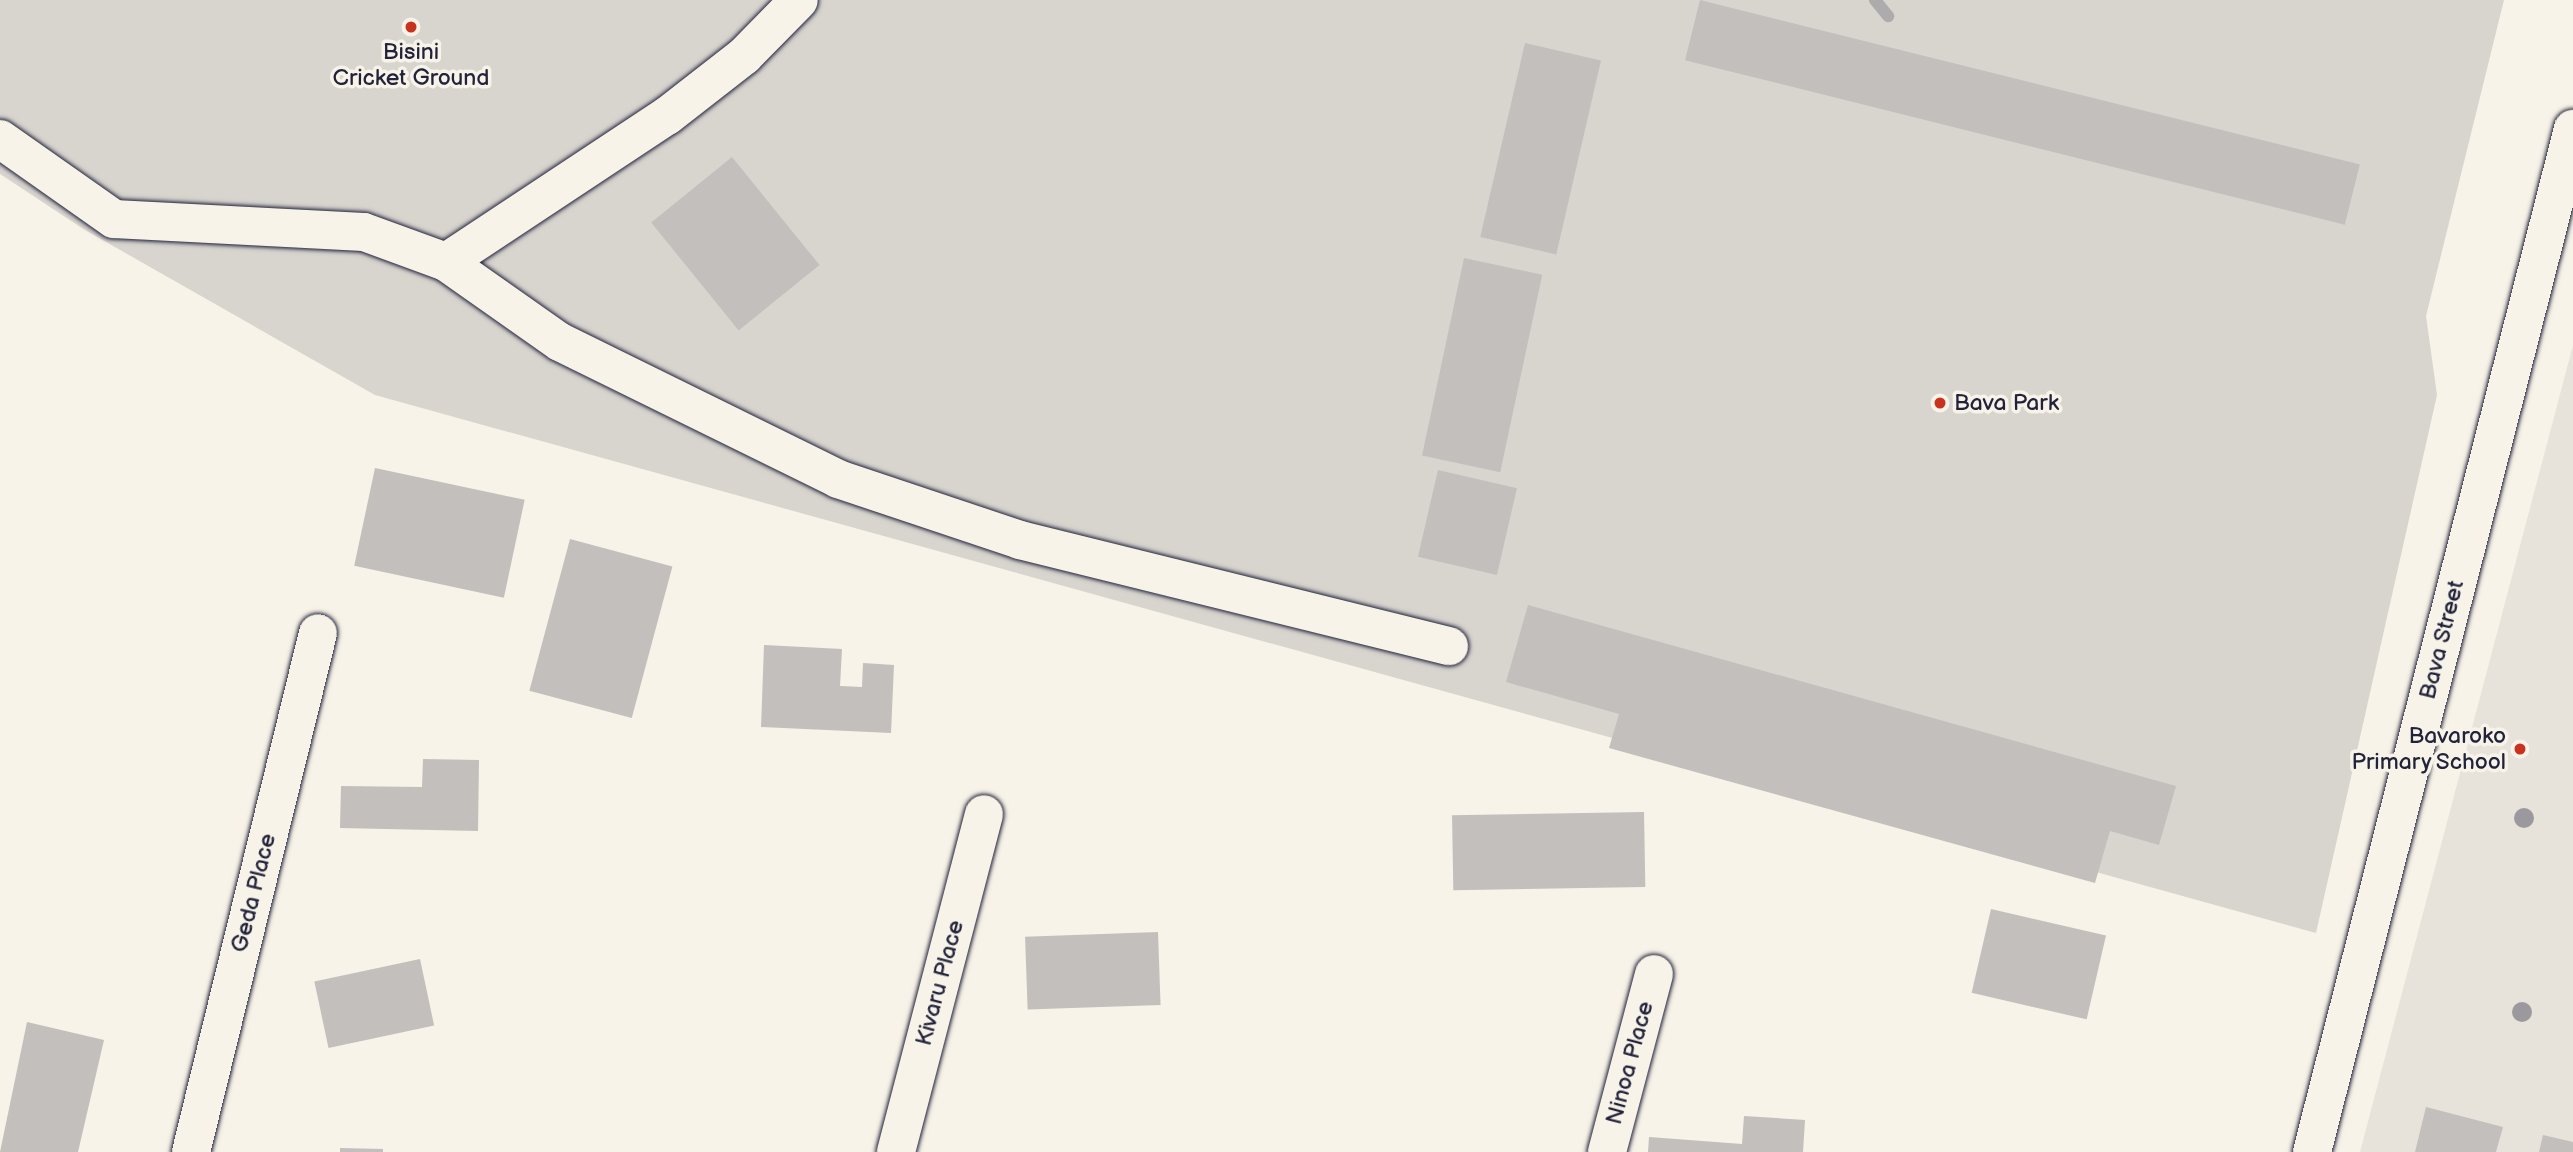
<!DOCTYPE html>
<style>
body{margin:0}
#map{position:relative;width:2573px;height:1152px;overflow:hidden;background:#f7f3e8;font-family:"Balsamiq Sans",sans-serif}
div>[style]{position:absolute}
.built>*{inset:0;background:#e7e3db}
.green>*{inset:0;background:#d8d5cf}
.stream>*{height:12px;margin:-6px;padding:0 6px;transform-origin:6px;border-radius:6px;background:#aeabad}
.building>*{inset:0;background:#c2bfbd;transform-origin:0 0}
.roads{filter:drop-shadow(0 0 2px #22223b) drop-shadow(0 0 2px #22223b)}
.minor>*{height:38px;margin:-19px;padding:0 19px;transform-origin:19px;border-radius:19px;background:#f7f3e8}
.major>*{height:38px;margin:-19px;padding:0 19px;transform-origin:19px;border-radius:19px;background:#f7f3e8}
.trees>*{width:20px;height:20px;margin:-10px;border-radius:50%;background:#9b999d}
.dots>*{width:19px;height:19px;translate:-50% -50%;box-sizing:border-box;border:4px solid #f7f3e8;border-radius:50%}
span{translate:-50% -50%;white-space:nowrap;text-align:center;line-height:1.15;-webkit-text-stroke:7px #f7f3e8;paint-order:stroke}
.poi-label{font-size:23px;color:#22223b}
.left{translate:0 -50%;text-align:left}
.right{translate:-100% -50%;text-align:right}
.street-label{font-size:23px;color:#22223b}
</style>
<div id="map">
<div class="built">
<div style="clip-path:polygon(2573px 345px,2573px 1152px,2360px 1152px)"></div>
</div>
<div class="green">
<div style="clip-path:polygon(0 0,2504px 0,2426px 316px,2437px 395px,2316px 933px,375px 395px,85px 230px,0 174px)"></div>
</div>
<div class="stream">
<div style="left:1875px;top:0;width:21px;rotate:51deg"></div>
</div>
<div class="building">
<div style="left:1700px;top:0;width:680px;height:62px;rotate:14deg"></div>
<div style="left:1525px;top:43px;width:78px;height:199px;rotate:13deg"></div>
<div style="left:732px;top:157px;width:139px;height:104px;rotate:51deg"></div>
<div style="left:1464px;top:258px;width:80px;height:202px;rotate:12deg"></div>
<div style="left:375px;top:468px;width:153px;height:100px;rotate:12deg"></div>
<div style="left:1438px;top:470px;width:81px;height:89px;rotate:13deg"></div>
<div style="left:570px;top:539px;width:106px;height:157px;rotate:15deg"></div>
<div style="clip-path:polygon(1528px 605px,2176px 786px,2159px 845px,2110px 831px,2095px 883px,1609px 748px,1619px 714px,1506px 682px)"></div>
<div style="clip-path:polygon(764px 645px,842px 649px,840px 686px,862px 687px,863px 663px,894px 665px,891px 733px,761px 727px)"></div>
<div style="clip-path:polygon(423px 759px,479px 760px,478px 831px,340px 828px,341px 786px,422px 787px)"></div>
<div style="left:1644px;top:812px;width:75px;height:192px;rotate:89deg"></div>
<div style="left:1991px;top:909px;width:118px;height:86px;rotate:13deg"></div>
<div style="left:1158px;top:932px;width:73px;height:133px;rotate:88deg"></div>
<div style="left:420px;top:959px;width:68px;height:108px;rotate:78deg"></div>
<div style="clip-path:polygon(27px 1022px,104px 1040px,78px 1152px,0 1152px)"></div>
<div style="clip-path:polygon(2426px 1107px,2503px 1127px,2496px 1152px,2415px 1152px)"></div>
<div style="clip-path:polygon(1744px 1116px,1805px 1120px,1803px 1152px,1648px 1152px,1649px 1137px,1742px 1144px)"></div>
<div style="clip-path:polygon(2543px 1135px,2573px 1142px,2573px 1152px,2539px 1152px)"></div>
<div style="clip-path:polygon(340px 1148px,383px 1149px,383px 1152px,340px 1152px)"></div>
</div>
<div class="roads">
<div class="minor">
<div style="left:0;top:139px;width:139px;rotate:35.1deg"></div>
<div style="left:114px;top:219px;width:250px;rotate:3deg"></div>
<div style="left:364px;top:232px;width:87px;rotate:20.1deg"></div>
<div style="left:446px;top:262px;width:265px;rotate:-33.5deg"></div>
<div style="left:667px;top:116px;width:98px;rotate:-37.9deg"></div>
<div style="left:744px;top:56px;width:78px;rotate:-45.5deg"></div>
<div style="left:446px;top:262px;width:139px;rotate:35.1deg"></div>
<div style="left:560px;top:342px;width:310px;rotate:26.2deg"></div>
<div style="left:838px;top:479px;width:192px;rotate:18.5deg"></div>
<div style="left:1020px;top:540px;width:442px;rotate:13.9deg"></div>
<div style="left:191px;top:1152px;width:534px;rotate:-76.25deg"></div>
<div style="left:896px;top:1152px;width:349px;rotate:-75.4deg"></div>
<div style="left:1607px;top:1152px;width:184px;rotate:-75.2deg"></div>
</div>
<div class="major">
<div style="left:2312px;top:1152px;width:1056px;rotate:-75.69deg"></div>
</div>
</div>
<div class="trees">
<div style="left:2524px;top:818px"></div>
<div style="left:2522px;top:1012px"></div>
</div>
<div class="dots">
<div style="left:411px;top:27px;background:#c8321e"></div>
<div style="left:1940px;top:403px;background:#c8321e"></div>
<div style="left:2520px;top:749px;background:#c8321e"></div>
</div>
<div class="poi-label">
<span style="left:411px;top:65px">Bisini<br>Cricket Ground</span>
<span class="left" style="left:1954px;top:403px">Bava Park</span>
<span class="right" style="left:2506px;top:749px">Bavaroko<br>Primary School</span>
</div>
<div class="street-label">
<span style="left:2442px;top:640px;rotate:-76deg">Bava Street</span>
<span style="left:254px;top:893px;rotate:-76deg">Geda Place</span>
<span style="left:940px;top:983px;rotate:-75deg">Kivaru Place</span>
<span style="left:1630px;top:1063px;rotate:-75deg">Ninoa Place</span>
</div>
</div>
